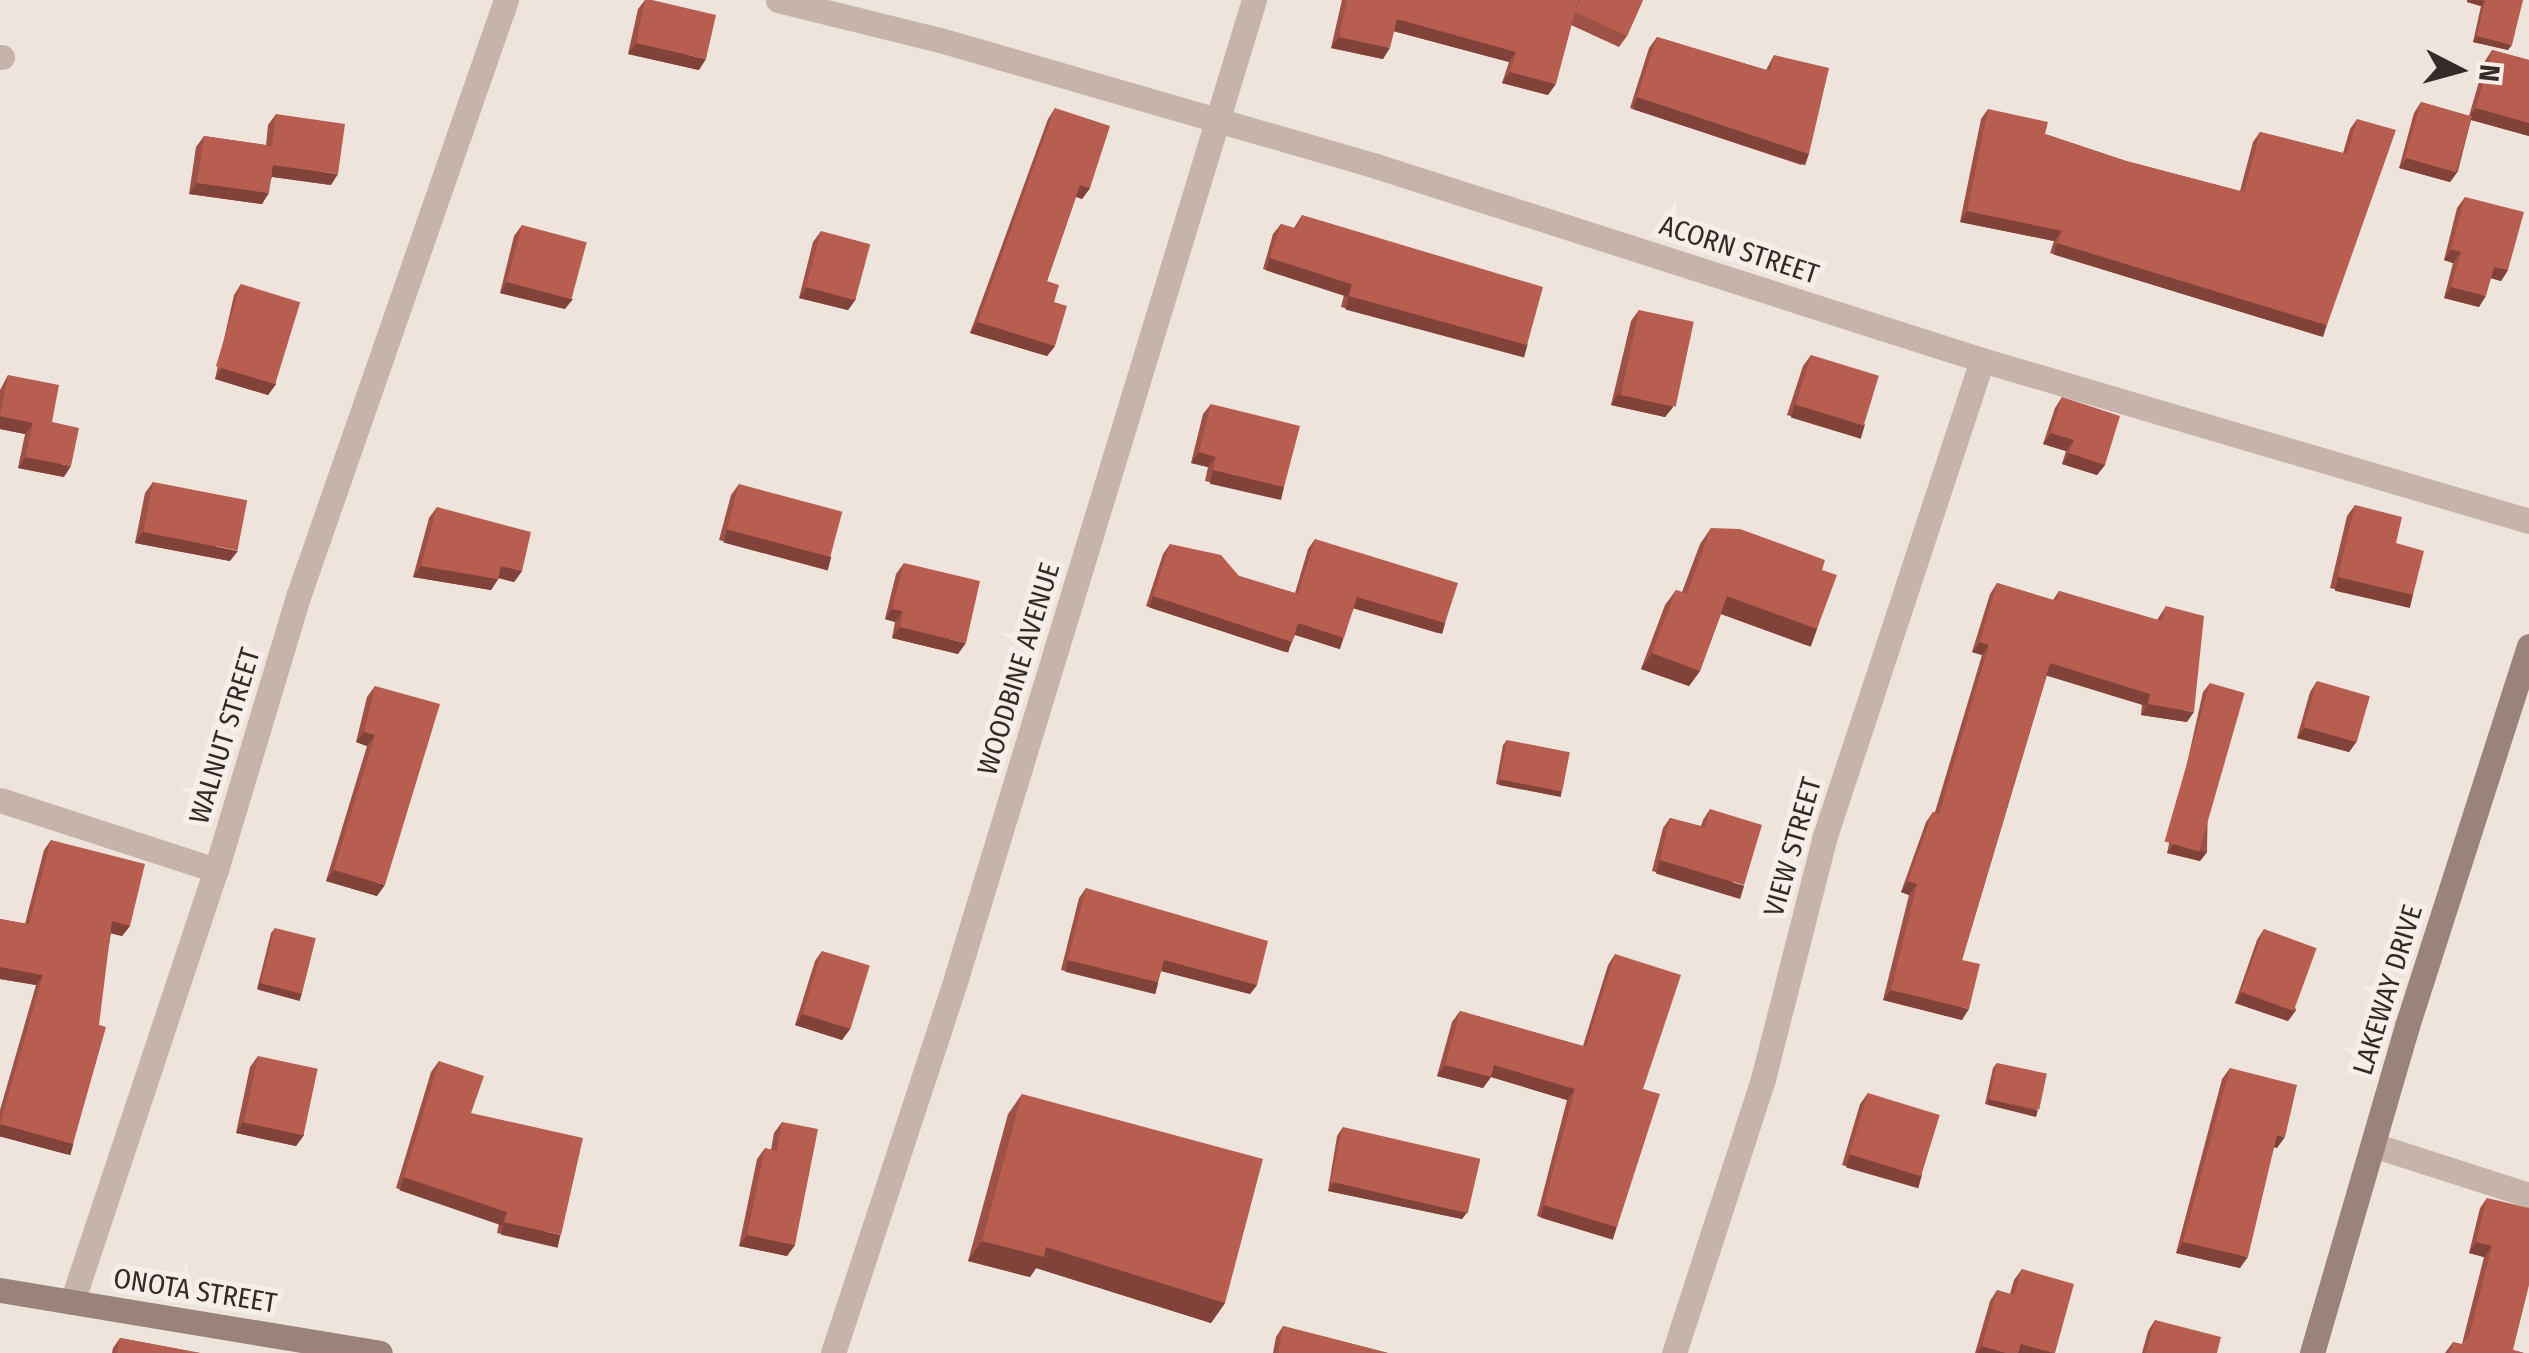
<!DOCTYPE html>
<style>
body{margin:0}
#map{position:relative;width:2529px;height:1353px;overflow:hidden;background:#efe4dc;font-family:"Fira Sans Condensed",sans-serif}
div>[style]{position:absolute}
.street>*{height:25px;margin:-12.5px;padding:0 12.5px;transform-origin:12.5px;border-radius:12.5px;background:#c6b3aa}
.secondary>*{height:25px;margin:-12.5px;padding:0 12.5px;transform-origin:12.5px;border-radius:12.5px;background:#99837b}
.wall>*{inset:0;background:#9e5146}
.shaded-wall>*{inset:0;background:#814239;transform-origin:0 0}
.building>*{inset:0;background:#b85e51;transform-origin:0 0}
span{translate:-50% -50%;white-space:nowrap;text-align:center;line-height:1.15;-webkit-text-stroke:10px #f7eee8;paint-order:stroke}
.street-label{font-size:28px;color:#342b28}
.north{position:absolute;left:2409px;top:20px;width:100px;height:100px;-webkit-text-stroke:8px #f7eee8;paint-order:stroke;rotate:96deg;font-size:28px;font-weight:700;line-height:40px;text-align:center;color:#342b28}
.north::after{content:'';display:block;margin:auto;width:35px;height:45px;background:#342b28;clip-path:polygon(50% 0,100% 100%,50% 72%,0 100%)}
</style>
<div id="map">
<div class="street">
<div style="left:778px;top:0;width:167px;rotate:13.9deg"></div>
<div style="left:940px;top:40px;width:454px;rotate:16.1deg"></div>
<div style="left:1376px;top:166px;width:636px;rotate:17.75deg"></div>
<div style="left:1982px;top:360px;width:570px;rotate:16.4deg"></div>
<div style="left:0;top:57px;width:2px"></div>
<div style="left:0;top:800px;width:227px;rotate:18deg"></div>
<div style="left:2373px;top:1145px;width:164px;rotate:17.8deg"></div>
<div style="left:72px;top:1302px;width:455px;rotate:-71.6deg"></div>
<div style="left:216px;top:870px;width:288px;rotate:-73.3deg"></div>
<div style="left:299px;top:594px;width:629px;rotate:-70.79deg"></div>
<div style="left:833px;top:1353px;width:398px;rotate:-71.8deg"></div>
<div style="left:957px;top:975px;width:1019px;rotate:-73.06deg"></div>
<div style="left:1674px;top:1353px;width:288px;rotate:-72deg"></div>
<div style="left:1763px;top:1079px;width:248px;rotate:-75.7deg"></div>
<div style="left:1824px;top:839px;width:504px;rotate:-71.74deg"></div>
</div>
<div class="secondary">
<div style="left:0;top:1290px;width:385px;rotate:9.4deg"></div>
<div style="left:2312px;top:1353px;width:341px;rotate:-73.8deg"></div>
<div style="left:2407px;top:1026px;width:399px;rotate:-72.2deg"></div>
</div>
<div class="wall">
<div style="clip-path:polygon(645px 0,699px 70px,628px 54px,638px 9px)"></div>
<div style="clip-path:polygon(1342px 0,1643px 0,1627px 36px,1619px 47px,1571px 25px,1548px 95px,1502px 83px,1509px 62px,1394px 31px,1383px 59px,1331px 48px)"></div>
<div style="clip-path:polygon(2467px 0,2523px 0,2508px 50px,2473px 42px,2481px 6px,2467px 2px)"></div>
<div style="clip-path:polygon(1657px 37px,1766px 70px,1774px 55px,1809px 154px,1801px 165px,1630px 108px,1649px 48px)"></div>
<div style="clip-path:polygon(2492px 50px,2529px 60px,2529px 136px,2471px 120px,2458px 171px,2450px 182px,2399px 168px,2414px 113px,2421px 102px,2469px 116px,2485px 61px)"></div>
<div style="clip-path:polygon(1055px 108px,1090px 188px,1082px 199px,1076px 197px,1047px 281px,1054px 302px,1055px 346px,1047px 356px,970px 333px,1048px 119px)"></div>
<div style="clip-path:polygon(1988px 109px,2045px 134px,2126px 161px,2240px 191px,2253px 142px,2260px 132px,2343px 153px,2350px 129px,2357px 119px,2327px 325px,2320px 336px,2050px 253px,2054px 241px,1960px 222px,1981px 119px)"></div>
<div style="clip-path:polygon(276px 114px,331px 185px,272px 177px,262px 204px,189px 194px,196px 147px,204px 136px,266px 145px,268px 125px)"></div>
<div style="clip-path:polygon(2465px 197px,2508px 270px,2501px 281px,2491px 278px,2479px 307px,2444px 298px,2453px 263px,2444px 260px,2457px 208px)"></div>
<div style="clip-path:polygon(1302px 215px,1519px 355px,1341px 307px,1344px 295px,1263px 269px,1273px 234px,1281px 224px,1294px 228px)"></div>
<div style="clip-path:polygon(522px 225px,565px 309px,500px 293px,514px 236px)"></div>
<div style="clip-path:polygon(821px 231px,856px 299px,848px 310px,799px 298px,813px 242px)"></div>
<div style="clip-path:polygon(241px 284px,276px 384px,268px 395px,215px 379px,234px 295px)"></div>
<div style="clip-path:polygon(1639px 310px,1673px 407px,1665px 417px,1611px 405px,1631px 321px)"></div>
<div style="clip-path:polygon(1811px 355px,1865px 425px,1857px 436px,1787px 415px,1803px 366px)"></div>
<div style="clip-path:polygon(8px 375px,52px 422px,64px 477px,18px 468px,25px 434px,0 429px,0 390px)"></div>
<div style="clip-path:polygon(2062px 397px,2105px 465px,2097px 475px,2062px 464px,2066px 451px,2043px 444px,2055px 408px)"></div>
<div style="clip-path:polygon(1211px 404px,1276px 498px,1205px 481px,1208px 467px,1191px 463px,1203px 414px)"></div>
<div style="clip-path:polygon(153px 482px,230px 561px,135px 543px,145px 493px)"></div>
<div style="clip-path:polygon(739px 484px,831px 557px,823px 568px,719px 540px,731px 495px)"></div>
<div style="clip-path:polygon(2355px 505px,2396px 543px,2413px 595px,2406px 606px,2330px 588px,2347px 516px)"></div>
<div style="clip-path:polygon(437px 507px,522px 571px,514px 582px,499px 578px,491px 590px,413px 577px,429px 518px)"></div>
<div style="clip-path:polygon(1711px 528px,1822px 570px,1817px 629px,1806px 645px,1721px 614px,1700px 671px,1689px 686px,1641px 669px,1665px 605px,1676px 590px,1682px 592px,1700px 544px)"></div>
<div style="clip-path:polygon(1315px 539px,1445px 623px,1438px 633px,1354px 608px,1337px 648px,1295px 635px,1292px 642px,1285px 652px,1146px 606px,1163px 554px,1170px 544px,1239px 576px,1295px 593px,1308px 549px)"></div>
<div style="clip-path:polygon(904px 563px,958px 654px,892px 638px,895px 622px,885px 619px,896px 574px)"></div>
<div style="clip-path:polygon(1997px 583px,2053px 600px,2059px 591px,2157px 620px,2166px 606px,2187px 722px,2141px 715px,2142px 704px,2047px 675px,1962px 960px,1962px 1020px,1883px 1000px,1909px 895px,1901px 892px,1926px 822px,1933px 812px,1935px 812px,1982px 655px,1972px 652px,1990px 594px)"></div>
<div style="clip-path:polygon(2317px 681px,2357px 741px,2349px 752px,2297px 738px,2310px 692px)"></div>
<div style="clip-path:polygon(2210px 683px,2207px 852px,2200px 861px,2167px 853px,2203px 692px)"></div>
<div style="clip-path:polygon(375px 686px,377px 896px,326px 881px,367px 746px,356px 742px,367px 697px)"></div>
<div style="clip-path:polygon(1507px 740px,1558px 796px,1496px 784px,1503px 745px)"></div>
<div style="clip-path:polygon(1710px 809px,1737px 896px,1652px 871px,1663px 828px,1670px 818px,1701px 826px,1703px 820px)"></div>
<div style="clip-path:polygon(51px 840px,130px 926px,122px 936px,111px 933px,73px 1144px,66px 1154px,0 1136px,0 1110px,36px 985px,0 979px,0 919px,25px 924px,44px 850px)"></div>
<div style="clip-path:polygon(1086px 888px,1257px 985px,1250px 994px,1161px 971px,1158px 982px,1152px 992px,1061px 970px,1079px 898px)"></div>
<div style="clip-path:polygon(275px 928px,302px 994px,298px 1000px,257px 989px,271px 933px)"></div>
<div style="clip-path:polygon(2264px 929px,2296px 1010px,2288px 1021px,2235px 1003px,2257px 940px)"></div>
<div style="clip-path:polygon(822px 951px,850px 1029px,842px 1040px,795px 1025px,815px 961px)"></div>
<div style="clip-path:polygon(1615px 954px,1643px 1089px,1617px 1227px,1609px 1238px,1537px 1216px,1567px 1100px,1491px 1077px,1483px 1088px,1437px 1076px,1452px 1022px,1460px 1011px,1583px 1046px,1608px 965px)"></div>
<div style="clip-path:polygon(258px 1056px,304px 1135px,296px 1146px,236px 1133px,250px 1067px)"></div>
<div style="clip-path:polygon(439px 1061px,471px 1113px,554px 1246px,497px 1233px,499px 1223px,396px 1188px,431px 1072px)"></div>
<div style="clip-path:polygon(1997px 1063px,2038px 1111px,2035px 1116px,1985px 1104px,1993px 1068px)"></div>
<div style="clip-path:polygon(2230px 1068px,2277px 1148px,2274px 1147px,2240px 1268px,2176px 1253px,2222px 1079px)"></div>
<div style="clip-path:polygon(1868px 1093px,1922px 1175px,1914px 1186px,1842px 1165px,1860px 1104px)"></div>
<div style="clip-path:polygon(1022px 1094px,1225px 1303px,1211px 1323px,1036px 1268px,1030px 1277px,968px 1261px,1008px 1114px)"></div>
<div style="clip-path:polygon(782px 1122px,795px 1245px,787px 1256px,739px 1246px,757px 1159px,765px 1148px,771px 1150px,774px 1133px)"></div>
<div style="clip-path:polygon(1343px 1127px,1468px 1211px,1462px 1219px,1328px 1191px,1337px 1136px)"></div>
<div style="clip-path:polygon(2487px 1198px,2513px 1350px,2524px 1353px,2445px 1353px,2453px 1342px,2462px 1344px,2484px 1257px,2469px 1253px,2480px 1208px)"></div>
<div style="clip-path:polygon(2022px 1269px,2055px 1353px,1975px 1353px,1990px 1301px,1997px 1290px,2010px 1294px,2014px 1280px)"></div>
<div style="clip-path:polygon(2155px 1320px,2217px 1353px,2142px 1353px,2148px 1331px)"></div>
<div style="clip-path:polygon(1283px 1326px,1388px 1353px,1273px 1353px,1276px 1337px)"></div>
<div style="clip-path:polygon(120px 1338px,200px 1353px,112px 1353px,113px 1348px)"></div>
</div>
<div class="shaded-wall">
<div style="clip-path:polygon(2468px 0,2482px 0,2485px 1px,2481px 6px,2467px 2px)"></div>
<div style="clip-path:polygon(1397px 19px,1516px 52px,1509px 62px,1389px 30px)"></div>
<div style="clip-path:polygon(2477px 36px,2512px 45px,2508px 50px,2473px 42px)"></div>
<div style="clip-path:polygon(1339px 37px,1390px 48px,1383px 59px,1331px 48px)"></div>
<div style="clip-path:polygon(636px 43px,706px 59px,699px 70px,628px 54px)"></div>
<div style="clip-path:polygon(1510px 72px,1556px 84px,1548px 95px,1502px 83px)"></div>
<div style="left:1637px;top:97px;width:181px;height:13px;rotate:18deg"></div>
<div style="clip-path:polygon(2476px 108px,2529px 123px,2529px 136px,2468px 119px)"></div>
<div style="clip-path:polygon(2407px 158px,2458px 171px,2450px 182px,2399px 168px)"></div>
<div style="clip-path:polygon(273px 165px,338px 174px,331px 185px,266px 176px)"></div>
<div style="clip-path:polygon(197px 183px,269px 193px,262px 204px,189px 194px)"></div>
<div style="clip-path:polygon(1080px 185px,1090px 188px,1082px 199px,1072px 195px)"></div>
<div style="clip-path:polygon(1967px 211px,2062px 231px,2054px 241px,1960px 222px)"></div>
<div style="left:2057px;top:243px;width:282px;height:12px;rotate:17deg"></div>
<div style="clip-path:polygon(2451px 249px,2461px 252px,2453px 263px,2444px 260px)"></div>
<div style="left:1270px;top:258px;width:86px;height:13px;rotate:18deg"></div>
<div style="clip-path:polygon(2494px 267px,2508px 270px,2501px 281px,2487px 277px)"></div>
<div style="clip-path:polygon(507px 282px,573px 299px,565px 309px,500px 293px)"></div>
<div style="clip-path:polygon(807px 287px,856px 299px,848px 310px,799px 298px)"></div>
<div style="clip-path:polygon(2451px 287px,2486px 296px,2479px 307px,2444px 298px)"></div>
<div style="left:1349px;top:296px;width:185px;height:14px;rotate:15deg"></div>
<div style="clip-path:polygon(978px 322px,1055px 346px,1047px 356px,970px 333px)"></div>
<div style="clip-path:polygon(222px 368px,276px 384px,268px 395px,215px 379px)"></div>
<div style="clip-path:polygon(1618px 394px,1673px 407px,1665px 417px,1611px 405px)"></div>
<div style="left:1795px;top:404px;width:73px;height:14px;rotate:17deg"></div>
<div style="clip-path:polygon(0 416px,33px 423px,25px 434px,0 429px)"></div>
<div style="clip-path:polygon(2051px 433px,2074px 440px,2066px 451px,2043px 444px)"></div>
<div style="clip-path:polygon(1199px 452px,1216px 457px,1208px 467px,1191px 463px)"></div>
<div style="clip-path:polygon(2069px 453px,2105px 465px,2097px 475px,2062px 464px)"></div>
<div style="clip-path:polygon(26px 457px,71px 466px,64px 477px,18px 468px)"></div>
<div style="left:1213px;top:470px;width:73px;height:14px;rotate:13deg"></div>
<div style="left:727px;top:529px;width:108px;height:14px;rotate:15deg"></div>
<div style="clip-path:polygon(143px 532px,238px 551px,230px 561px,135px 543px)"></div>
<div style="clip-path:polygon(421px 566px,498px 579px,491px 590px,413px 577px)"></div>
<div style="clip-path:polygon(501px 566px,522px 571px,514px 582px,494px 577px)"></div>
<div style="left:2338px;top:577px;width:77px;height:14px;rotate:13deg"></div>
<div style="left:1153px;top:596px;width:146px;height:12px;rotate:18deg"></div>
<div style="left:1727px;top:596px;width:96px;height:19px;rotate:20deg"></div>
<div style="left:1357px;top:597px;width:92px;height:12px;rotate:16deg"></div>
<div style="clip-path:polygon(892px 609px,903px 611px,895px 622px,885px 619px)"></div>
<div style="left:1298px;top:623px;width:48px;height:12px;rotate:18deg"></div>
<div style="clip-path:polygon(900px 627px,966px 643px,958px 654px,892px 638px)"></div>
<div style="clip-path:polygon(1980px 642px,1989px 645px,1982px 655px,1972px 652px)"></div>
<div style="clip-path:polygon(1652px 653px,1700px 671px,1689px 686px,1641px 669px)"></div>
<div style="left:2050px;top:663px;width:105px;height:13px;rotate:17deg"></div>
<div style="clip-path:polygon(2148px 704px,2194px 712px,2187px 722px,2141px 715px)"></div>
<div style="clip-path:polygon(2305px 727px,2357px 741px,2349px 752px,2297px 738px)"></div>
<div style="clip-path:polygon(364px 732px,375px 735px,367px 746px,356px 742px)"></div>
<div style="left:1500px;top:779px;width:63px;height:6px;rotate:11deg"></div>
<div style="clip-path:polygon(2174px 844px,2207px 852px,2200px 861px,2167px 853px)"></div>
<div style="left:1660px;top:860px;width:88px;height:14px;rotate:17deg"></div>
<div style="clip-path:polygon(334px 870px,385px 885px,377px 896px,326px 881px)"></div>
<div style="clip-path:polygon(1908px 881px,1917px 884px,1909px 895px,1901px 892px)"></div>
<div style="clip-path:polygon(112px 921px,130px 926px,122px 936px,105px 932px)"></div>
<div style="left:1068px;top:960px;width:93px;height:12px;rotate:14deg"></div>
<div style="clip-path:polygon(1164px 960px,1257px 985px,1250px 994px,1157px 970px)"></div>
<div style="clip-path:polygon(0 967px,43px 975px,36px 985px,0 979px)"></div>
<div style="left:260px;top:983px;width:43px;height:7px;rotate:15deg"></div>
<div style="clip-path:polygon(1891px 990px,1969px 1009px,1962px 1020px,1883px 1000px)"></div>
<div style="clip-path:polygon(2242px 992px,2296px 1010px,2288px 1021px,2235px 1003px)"></div>
<div style="clip-path:polygon(803px 1014px,850px 1029px,842px 1040px,795px 1025px)"></div>
<div style="clip-path:polygon(1445px 1065px,1494px 1065px,1575px 1089px,1567px 1100px,1491px 1077px,1483px 1088px,1437px 1076px)"></div>
<div style="left:1989px;top:1099px;width:50px;height:6px;rotate:14deg"></div>
<div style="clip-path:polygon(243px 1122px,304px 1135px,296px 1146px,236px 1133px)"></div>
<div style="left:0;top:1124px;width:76px;height:12px;rotate:15deg"></div>
<div style="clip-path:polygon(2277px 1135px,2285px 1137px,2277px 1148px,2269px 1146px)"></div>
<div style="left:1850px;top:1154px;width:75px;height:14px;rotate:16deg"></div>
<div style="left:404px;top:1177px;width:109px;height:14px;rotate:19deg"></div>
<div style="clip-path:polygon(1334px 1182px,1468px 1211px,1462px 1219px,1328px 1191px)"></div>
<div style="left:1544px;top:1205px;width:76px;height:13px;rotate:17deg"></div>
<div style="left:504px;top:1222px;width:58px;height:13px;rotate:13deg"></div>
<div style="clip-path:polygon(747px 1235px,795px 1245px,787px 1256px,739px 1246px)"></div>
<div style="clip-path:polygon(982px 1241px,1046px 1247px,1225px 1303px,1211px 1323px,1036px 1268px,1030px 1277px,968px 1261px)"></div>
<div style="clip-path:polygon(2183px 1242px,2248px 1257px,2240px 1268px,2176px 1253px)"></div>
<div style="clip-path:polygon(2476px 1242px,2492px 1246px,2484px 1257px,2469px 1253px)"></div>
<div style="clip-path:polygon(2021px 1344px,2052px 1353px,2015px 1353px)"></div>
<div style="clip-path:polygon(1982px 1346px,2006px 1353px,1977px 1353px)"></div>
</div>
<div class="building">
<div style="clip-path:polygon(645px 0,652px 0,716px 15px,706px 59px,636px 43px)"></div>
<div style="clip-path:polygon(1347px 0,1578px 0,1575px 11px,1580px 0,1643px 0,1627px 36px,1575px 12px,1556px 84px,1510px 72px,1516px 52px,1397px 19px,1390px 48px,1339px 37px)"></div>
<div style="clip-path:polygon(2482px 0,2523px 0,2512px 45px,2477px 36px,2485px 1px)"></div>
<div style="clip-path:polygon(1657px 37px,1770px 71px,1774px 55px,1829px 68px,1809px 154px,1637px 97px)"></div>
<div style="clip-path:polygon(2492px 50px,2529px 60px,2529px 123px,2476px 108px)"></div>
<div style="left:2421px;top:102px;width:53px;height:58px;rotate:16deg"></div>
<div style="clip-path:polygon(1055px 108px,1110px 126px,1090px 188px,1080px 185px,1047px 281px,1059px 285px,1054px 302px,1067px 306px,1055px 346px,978px 322px)"></div>
<div style="clip-path:polygon(1988px 109px,2048px 122px,2045px 134px,2126px 161px,2244px 192px,2260px 132px,2347px 154px,2357px 119px,2396px 130px,2327px 325px,2057px 243px,2062px 231px,1967px 211px)"></div>
<div style="clip-path:polygon(276px 114px,345px 124px,338px 174px,273px 165px,269px 193px,197px 183px,204px 136px,272px 146px)"></div>
<div style="clip-path:polygon(2465px 197px,2524px 212px,2508px 270px,2494px 267px,2486px 296px,2451px 287px,2461px 252px,2451px 249px)"></div>
<div style="clip-path:polygon(1302px 215px,1543px 287px,1527px 345px,1349px 296px,1352px 284px,1270px 258px,1281px 224px,1297px 229px)"></div>
<div style="left:522px;top:225px;width:67px;height:59px;rotate:15deg"></div>
<div style="left:821px;top:231px;width:51px;height:58px;rotate:15deg"></div>
<div style="left:241px;top:284px;width:62px;height:86px;rotate:17deg"></div>
<div style="left:1639px;top:310px;width:56px;height:87px;rotate:12deg"></div>
<div style="left:1811px;top:355px;width:71px;height:52px;rotate:17deg"></div>
<div style="clip-path:polygon(8px 375px,59px 385px,52px 422px,79px 428px,71px 466px,26px 457px,33px 423px,0 416px)"></div>
<div style="clip-path:polygon(2062px 397px,2120px 416px,2105px 465px,2069px 453px,2074px 440px,2051px 433px)"></div>
<div style="clip-path:polygon(1211px 404px,1300px 426px,1284px 487px,1213px 470px,1216px 457px,1199px 452px)"></div>
<div style="left:153px;top:482px;width:96px;height:51px;rotate:11deg"></div>
<div style="left:739px;top:484px;width:107px;height:47px;rotate:15deg"></div>
<div style="clip-path:polygon(2355px 505px,2402px 517px,2396px 543px,2424px 551px,2413px 595px,2338px 577px)"></div>
<div style="clip-path:polygon(437px 507px,531px 532px,522px 571px,501px 566px,498px 579px,421px 566px)"></div>
<div style="clip-path:polygon(1711px 528px,1740px 529px,1825px 560px,1822px 570px,1837px 575px,1817px 629px,1727px 596px,1700px 671px,1652px 653px,1676px 590px,1687px 594px)"></div>
<div style="clip-path:polygon(1315px 539px,1458px 583px,1445px 623px,1357px 597px,1344px 638px,1298px 623px,1292px 642px,1153px 596px,1170px 544px,1221px 555px,1239px 576px,1298px 594px)"></div>
<div style="clip-path:polygon(904px 563px,980px 581px,966px 643px,900px 627px,903px 611px,892px 609px)"></div>
<div style="clip-path:polygon(1997px 583px,2057px 601px,2059px 591px,2162px 621px,2166px 606px,2204px 616px,2194px 712px,2148px 704px,2150px 694px,2050px 663px,1962px 960px,1980px 964px,1969px 1009px,1891px 990px,1917px 884px,1908px 881px,1933px 812px,1939px 814px,1989px 645px,1980px 642px)"></div>
<div style="left:2317px;top:681px;width:55px;height:48px;rotate:16deg"></div>
<div style="left:2210px;top:683px;width:36px;height:165px;rotate:16deg"></div>
<div style="clip-path:polygon(375px 686px,440px 704px,385px 885px,334px 870px,375px 735px,364px 732px)"></div>
<div style="left:1507px;top:740px;width:64px;height:40px;rotate:11deg"></div>
<div style="clip-path:polygon(1710px 809px,1762px 825px,1744px 885px,1660px 860px,1670px 818px,1705px 828px)"></div>
<div style="clip-path:polygon(51px 840px,145px 864px,130px 926px,112px 921px,99px 1025px,106px 1027px,73px 1144px,0 1124px,43px 975px,0 967px,0 919px,29px 924px)"></div>
<div style="clip-path:polygon(1086px 888px,1268px 941px,1257px 985px,1164px 960px,1158px 982px,1068px 960px)"></div>
<div style="left:275px;top:928px;width:42px;height:57px;rotate:14deg"></div>
<div style="left:2264px;top:929px;width:56px;height:67px;rotate:20deg"></div>
<div style="left:822px;top:951px;width:50px;height:66px;rotate:17deg"></div>
<div style="clip-path:polygon(1615px 954px,1681px 975px,1643px 1089px,1660px 1094px,1617px 1227px,1544px 1205px,1575px 1089px,1494px 1065px,1491px 1077px,1445px 1065px,1460px 1011px,1586px 1047px)"></div>
<div style="left:258px;top:1056px;width:61px;height:68px;rotate:12deg"></div>
<div style="clip-path:polygon(439px 1061px,484px 1076px,471px 1113px,583px 1138px,561px 1235px,504px 1222px,507px 1212px,404px 1177px)"></div>
<div style="left:1997px;top:1063px;width:51px;height:37px;rotate:12deg"></div>
<div style="clip-path:polygon(2230px 1068px,2297px 1085px,2285px 1137px,2277px 1135px,2248px 1257px,2183px 1242px)"></div>
<div style="left:1868px;top:1093px;width:75px;height:64px;rotate:17deg"></div>
<div style="clip-path:polygon(1022px 1094px,1263px 1159px,1225px 1303px,1046px 1247px,1044px 1257px,982px 1241px)"></div>
<div style="clip-path:polygon(782px 1122px,818px 1129px,795px 1245px,747px 1235px,765px 1148px,777px 1151px)"></div>
<div style="left:1343px;top:1127px;width:141px;height:56px;rotate:13deg"></div>
<div style="clip-path:polygon(2487px 1198px,2529px 1208px,2529px 1285px,2513px 1350px,2524px 1353px,2450px 1353px,2453px 1342px,2461px 1345px,2469px 1337px,2492px 1246px,2476px 1242px)"></div>
<div style="clip-path:polygon(2022px 1269px,2074px 1284px,2055px 1353px,2021px 1344px,2018px 1353px,2006px 1353px,1982px 1346px,1997px 1290px,2014px 1295px)"></div>
<div style="clip-path:polygon(2155px 1320px,2221px 1337px,2217px 1353px,2146px 1353px)"></div>
<div style="clip-path:polygon(1283px 1326px,1388px 1353px,1278px 1353px)"></div>
<div style="clip-path:polygon(120px 1338px,200px 1353px,117px 1353px)"></div>
</div>
<div class="street-label">
<span style="left:1739px;top:250px;rotate:18deg">ACORN STREET</span>
<span style="left:1019px;top:669px;rotate:-73deg">WOODBINE AVENUE</span>
<span style="left:225px;top:736px;rotate:-73deg">WALNUT STREET</span>
<span style="left:1793px;top:847px;rotate:-74deg">VIEW STREET</span>
<span style="left:2388px;top:990px;rotate:-73deg">LAKEWAY DRIVE</span>
<span style="left:195px;top:1291px;rotate:9deg">ONOTA STREET</span>
</div>
<div class="north">N</div>
</div>
